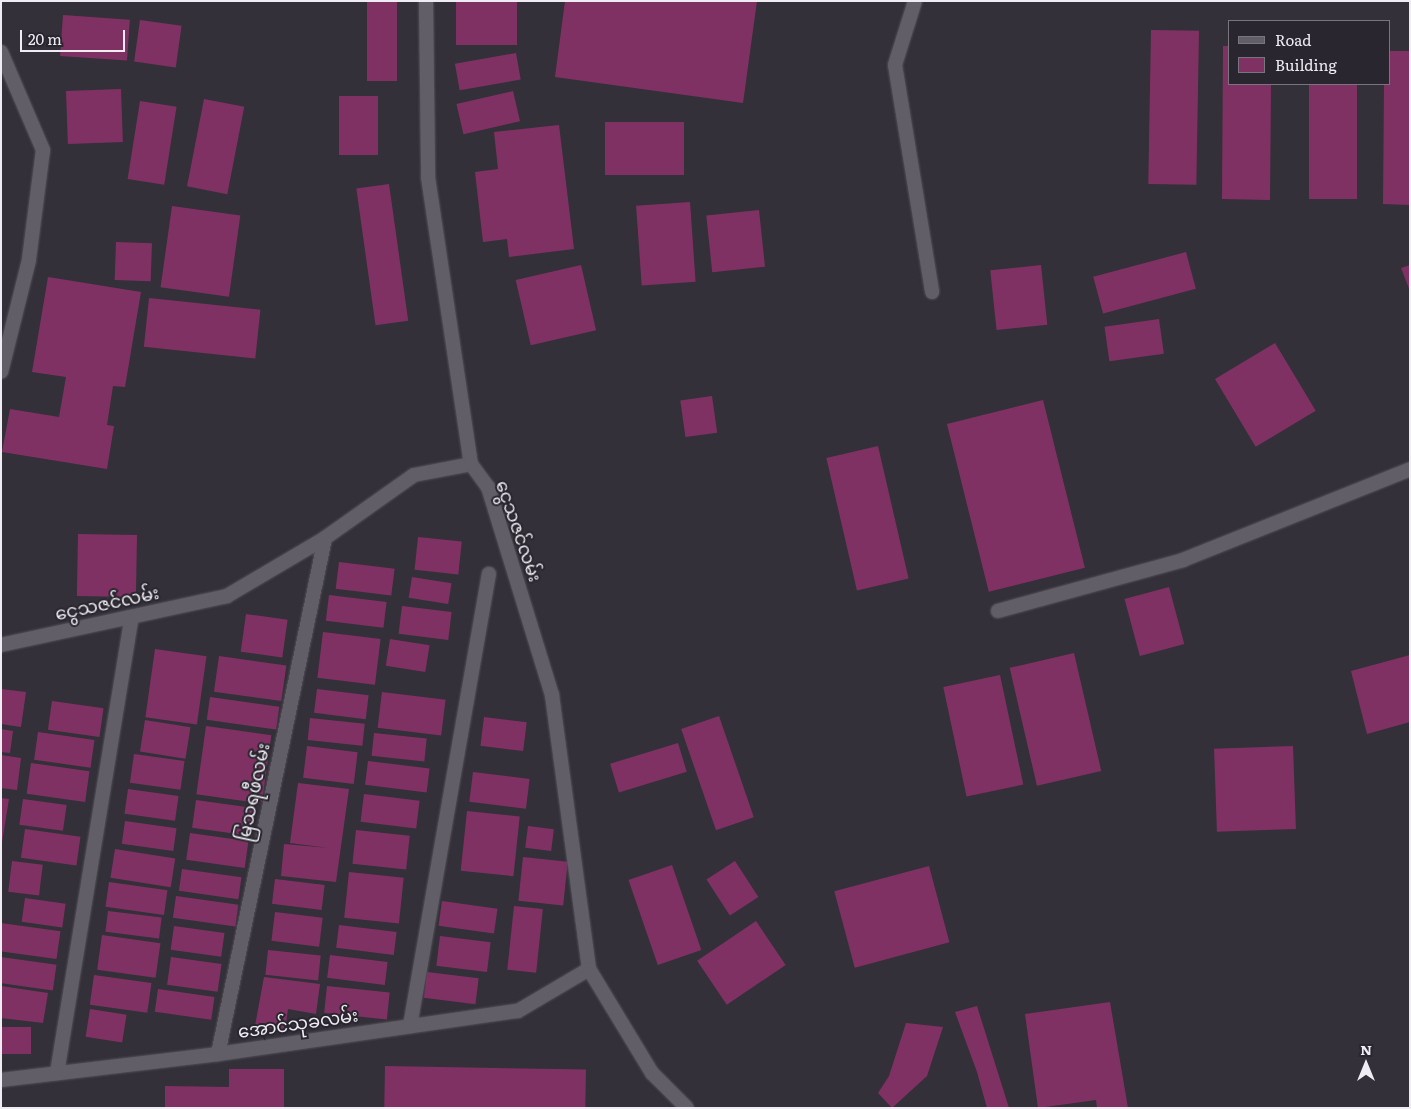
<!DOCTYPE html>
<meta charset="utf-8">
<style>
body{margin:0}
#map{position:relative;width:1411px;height:1109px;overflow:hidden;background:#333039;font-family:Literata,"Noto Sans Myanmar",serif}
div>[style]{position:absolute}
.building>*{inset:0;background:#803163;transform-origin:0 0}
.roads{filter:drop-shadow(0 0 1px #524f57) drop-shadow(0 0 1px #524f57)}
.service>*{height:14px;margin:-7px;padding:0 7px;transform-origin:7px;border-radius:7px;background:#615e68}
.minor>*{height:14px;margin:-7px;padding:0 7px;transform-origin:7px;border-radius:7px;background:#615e68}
span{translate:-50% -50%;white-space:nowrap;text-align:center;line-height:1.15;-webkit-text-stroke:4px #29262f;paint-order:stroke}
.street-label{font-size:18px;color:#efedf3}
.frame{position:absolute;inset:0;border:2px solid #efedf3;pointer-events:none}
.legend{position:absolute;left:1228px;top:20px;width:162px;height:65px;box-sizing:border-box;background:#29262f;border:1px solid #78767d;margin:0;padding:6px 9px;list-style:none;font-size:15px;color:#efedf3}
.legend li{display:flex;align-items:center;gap:10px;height:25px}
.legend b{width:25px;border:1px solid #78767d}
.north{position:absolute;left:1341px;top:1039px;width:50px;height:50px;-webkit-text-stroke:4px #29262f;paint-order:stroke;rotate:0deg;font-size:14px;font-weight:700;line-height:20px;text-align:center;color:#efedf3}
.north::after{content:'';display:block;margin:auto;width:18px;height:22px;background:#efedf3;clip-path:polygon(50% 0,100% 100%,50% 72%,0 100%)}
.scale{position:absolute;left:20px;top:30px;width:105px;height:22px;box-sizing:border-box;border:2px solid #efedf3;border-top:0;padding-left:6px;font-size:15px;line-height:18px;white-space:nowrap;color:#efedf3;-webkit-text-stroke:4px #29262f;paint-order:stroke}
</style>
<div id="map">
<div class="building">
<div style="left:367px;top:1px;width:30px;height:80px"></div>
<div style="left:456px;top:1px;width:61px;height:44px"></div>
<div style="clip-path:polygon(565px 1px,757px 1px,743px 103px,555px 77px)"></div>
<div style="left:63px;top:15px;width:67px;height:41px;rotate:4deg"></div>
<div style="left:140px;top:20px;width:42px;height:42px;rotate:8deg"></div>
<div style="left:1151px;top:30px;width:48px;height:154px;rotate:1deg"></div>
<div style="clip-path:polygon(1223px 46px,1230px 46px,1230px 84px,1271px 84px,1270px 200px,1222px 199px)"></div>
<div style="clip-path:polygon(1390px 51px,1410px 51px,1410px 205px,1383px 204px,1384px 84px,1390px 84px)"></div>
<div style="left:516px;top:53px;width:27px;height:62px;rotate:80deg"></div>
<div style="left:1309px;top:84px;width:48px;height:115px"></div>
<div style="left:121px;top:89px;width:53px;height:55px;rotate:88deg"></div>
<div style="left:513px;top:91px;width:31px;height:58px;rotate:77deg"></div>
<div style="left:339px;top:96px;width:39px;height:59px"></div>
<div style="left:204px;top:99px;width:41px;height:89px;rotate:11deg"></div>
<div style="left:140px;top:101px;width:37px;height:79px;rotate:9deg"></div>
<div style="left:684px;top:122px;width:53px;height:79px;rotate:90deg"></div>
<div style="clip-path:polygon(559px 125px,574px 249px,509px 257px,507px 239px,483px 242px,475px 172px,498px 169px,494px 132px)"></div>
<div style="left:389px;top:184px;width:138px;height:33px;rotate:82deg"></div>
<div style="left:690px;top:202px;width:80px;height:54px;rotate:86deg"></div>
<div style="left:172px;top:206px;width:69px;height:82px;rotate:8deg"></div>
<div style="left:759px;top:210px;width:57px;height:53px;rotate:84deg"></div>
<div style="left:116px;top:242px;width:36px;height:38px;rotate:2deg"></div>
<div style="left:1186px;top:252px;width:38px;height:96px;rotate:75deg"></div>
<div style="left:581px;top:265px;width:67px;height:67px;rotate:77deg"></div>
<div style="left:1041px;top:265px;width:60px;height:51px;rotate:84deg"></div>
<div style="clip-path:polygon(1410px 265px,1410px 291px,1401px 268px)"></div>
<div style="clip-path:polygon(48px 277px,141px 292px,125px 387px,113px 386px,107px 425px,114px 426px,107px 469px,2px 452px,10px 409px,59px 417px,66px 377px,32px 372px)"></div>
<div style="left:149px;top:298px;width:112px;height:49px;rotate:6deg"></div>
<div style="left:1159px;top:319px;width:35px;height:55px;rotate:82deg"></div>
<div style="left:1275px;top:343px;width:79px;height:70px;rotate:59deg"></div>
<div style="left:712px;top:396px;width:37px;height:32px;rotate:82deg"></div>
<div style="left:1043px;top:400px;width:173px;height:99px;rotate:76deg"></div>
<div style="left:878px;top:446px;width:136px;height:53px;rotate:77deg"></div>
<div style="left:78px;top:534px;width:59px;height:62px;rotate:1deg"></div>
<div style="left:418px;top:537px;width:44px;height:33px;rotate:6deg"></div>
<div style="left:339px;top:562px;width:56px;height:27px;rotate:7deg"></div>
<div style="left:412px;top:577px;width:40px;height:21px;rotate:9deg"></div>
<div style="left:1169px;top:587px;width:59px;height:46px;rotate:75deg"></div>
<div style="left:329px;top:595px;width:58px;height:26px;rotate:7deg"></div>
<div style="left:402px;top:606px;width:50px;height:28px;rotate:7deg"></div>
<div style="left:246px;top:614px;width:42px;height:38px;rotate:8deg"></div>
<div style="left:323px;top:632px;width:58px;height:46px;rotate:7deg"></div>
<div style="left:390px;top:639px;width:40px;height:27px;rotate:9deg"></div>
<div style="left:155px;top:649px;width:52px;height:69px;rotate:8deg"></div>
<div style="left:1074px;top:653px;width:121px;height:66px;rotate:77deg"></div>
<div style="clip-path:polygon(1410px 655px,1410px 722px,1367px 734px,1351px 671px)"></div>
<div style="left:219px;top:656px;width:68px;height:36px;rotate:8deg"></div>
<div style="left:1000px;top:675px;width:112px;height:58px;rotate:78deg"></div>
<div style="clip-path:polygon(1px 689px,26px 692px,21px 727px,1px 724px)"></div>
<div style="left:317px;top:689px;width:52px;height:24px;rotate:7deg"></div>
<div style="left:382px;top:692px;width:64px;height:36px;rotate:7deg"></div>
<div style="left:210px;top:697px;width:70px;height:23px;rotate:8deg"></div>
<div style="left:52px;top:701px;width:52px;height:29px;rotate:8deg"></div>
<div style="left:719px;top:716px;width:107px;height:40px;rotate:71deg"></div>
<div style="left:484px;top:717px;width:43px;height:29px;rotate:7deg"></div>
<div style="left:310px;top:718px;width:55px;height:22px;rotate:6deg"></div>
<div style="left:145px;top:720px;width:46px;height:32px;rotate:9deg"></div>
<div style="left:206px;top:726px;width:66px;height:69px;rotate:8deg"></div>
<div style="clip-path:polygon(1px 729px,13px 731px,10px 753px,1px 752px)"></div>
<div style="left:38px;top:732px;width:57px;height:28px;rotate:8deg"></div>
<div style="left:374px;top:733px;width:53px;height:23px;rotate:6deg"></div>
<div style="left:678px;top:743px;width:30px;height:71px;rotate:73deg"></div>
<div style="left:307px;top:746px;width:51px;height:32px;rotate:7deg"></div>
<div style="left:1293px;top:746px;width:83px;height:79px;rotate:88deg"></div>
<div style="left:134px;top:754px;width:51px;height:29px;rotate:8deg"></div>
<div style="clip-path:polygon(1px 755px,21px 758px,17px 790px,1px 788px)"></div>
<div style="left:368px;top:761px;width:62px;height:24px;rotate:7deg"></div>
<div style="left:31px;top:763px;width:59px;height:31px;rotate:8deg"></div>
<div style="left:473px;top:772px;width:57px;height:30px;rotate:7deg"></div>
<div style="clip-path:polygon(298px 783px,349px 789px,336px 882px,281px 876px,284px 844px,329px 848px,290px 843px)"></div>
<div style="left:128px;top:789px;width:51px;height:25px;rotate:8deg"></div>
<div style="left:364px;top:794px;width:56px;height:28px;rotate:7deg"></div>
<div style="clip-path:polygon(1px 798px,9px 799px,2px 842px,1px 842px)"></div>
<div style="left:23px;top:799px;width:44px;height:26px;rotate:8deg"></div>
<div style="left:196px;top:800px;width:60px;height:28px;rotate:8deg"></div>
<div style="left:467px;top:811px;width:53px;height:60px;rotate:6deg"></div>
<div style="left:125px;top:821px;width:52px;height:23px;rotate:8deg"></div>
<div style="left:528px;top:826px;width:26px;height:22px;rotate:7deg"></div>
<div style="left:25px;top:829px;width:56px;height:29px;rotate:8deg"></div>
<div style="left:356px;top:830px;width:54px;height:34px;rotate:6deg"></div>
<div style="left:190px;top:833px;width:59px;height:27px;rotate:8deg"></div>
<div style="left:115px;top:849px;width:61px;height:29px;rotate:9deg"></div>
<div style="left:523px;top:857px;width:45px;height:44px;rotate:6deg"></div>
<div style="left:12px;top:861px;width:31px;height:31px;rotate:7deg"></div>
<div style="left:735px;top:861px;width:43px;height:34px;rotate:57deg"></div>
<div style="left:672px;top:865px;width:90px;height:46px;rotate:71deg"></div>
<div style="left:929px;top:866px;width:79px;height:98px;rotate:75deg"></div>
<div style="left:182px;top:869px;width:60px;height:22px;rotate:8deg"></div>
<div style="left:349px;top:872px;width:55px;height:46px;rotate:6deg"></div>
<div style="left:275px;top:879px;width:50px;height:25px;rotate:7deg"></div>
<div style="left:109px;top:882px;width:59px;height:25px;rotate:8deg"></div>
<div style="left:176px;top:896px;width:63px;height:22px;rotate:8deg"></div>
<div style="left:25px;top:898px;width:41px;height:24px;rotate:8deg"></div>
<div style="left:442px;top:901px;width:56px;height:25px;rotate:8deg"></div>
<div style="left:514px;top:906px;width:29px;height:64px;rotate:6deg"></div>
<div style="left:108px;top:911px;width:54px;height:21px;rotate:7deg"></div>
<div style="left:275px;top:912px;width:48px;height:29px;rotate:7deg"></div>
<div style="left:756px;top:921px;width:53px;height:71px;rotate:56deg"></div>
<div style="left:1px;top:923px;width:60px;height:28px;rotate:8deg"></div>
<div style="left:339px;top:925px;width:58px;height:23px;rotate:7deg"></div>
<div style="left:174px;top:926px;width:51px;height:24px;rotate:8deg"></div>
<div style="left:102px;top:935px;width:59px;height:35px;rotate:8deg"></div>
<div style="left:440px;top:936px;width:51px;height:30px;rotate:7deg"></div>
<div style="left:268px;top:950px;width:53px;height:25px;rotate:6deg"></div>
<div style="left:330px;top:955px;width:58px;height:23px;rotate:7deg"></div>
<div style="left:1px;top:957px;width:56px;height:26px;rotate:8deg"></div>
<div style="left:171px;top:957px;width:51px;height:28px;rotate:8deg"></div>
<div style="left:427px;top:972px;width:52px;height:26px;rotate:7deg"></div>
<div style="left:94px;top:975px;width:58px;height:30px;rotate:8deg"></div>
<div style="clip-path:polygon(264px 977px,320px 984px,316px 1014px,288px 1009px,285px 1030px,255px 1026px)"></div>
<div style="clip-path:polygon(1px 986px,48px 993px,43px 1023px,1px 1018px)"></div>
<div style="left:327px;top:986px;width:63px;height:27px;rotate:6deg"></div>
<div style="left:158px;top:989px;width:57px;height:23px;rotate:8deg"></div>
<div style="clip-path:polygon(1110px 1002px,1128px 1108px,1097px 1108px,1096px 1100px,1038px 1108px,1025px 1014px)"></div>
<div style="clip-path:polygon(977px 1006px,1009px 1108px,987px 1108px,977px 1072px,955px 1012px)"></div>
<div style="left:90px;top:1009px;width:37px;height:28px;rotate:9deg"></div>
<div style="clip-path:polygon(906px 1023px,943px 1027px,927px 1076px,892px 1108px,878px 1093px,889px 1076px)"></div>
<div style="left:1px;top:1027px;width:30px;height:27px"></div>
<div style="left:385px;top:1066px;width:201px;height:42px;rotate:1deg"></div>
<div style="clip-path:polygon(229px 1069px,284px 1069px,284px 1108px,165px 1108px,165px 1086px,229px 1087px)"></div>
</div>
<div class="roads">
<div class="service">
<div style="left:426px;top:1px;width:176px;rotate:89.3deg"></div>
<div style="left:428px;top:177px;width:290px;rotate:81.5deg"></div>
<div style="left:998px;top:611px;width:192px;rotate:-15.4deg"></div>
<div style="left:1183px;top:560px;width:245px;rotate:-21.8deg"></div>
</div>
<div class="minor">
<div style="left:915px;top:1px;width:67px;rotate:107.4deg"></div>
<div style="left:895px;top:65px;width:230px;rotate:80.7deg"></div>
<div style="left:1px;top:52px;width:107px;rotate:66.8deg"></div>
<div style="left:43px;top:150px;width:111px;rotate:97.3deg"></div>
<div style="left:29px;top:260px;width:115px;rotate:104deg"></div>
<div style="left:1px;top:645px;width:231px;rotate:-12.2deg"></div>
<div style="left:227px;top:596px;width:114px;rotate:-30.6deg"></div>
<div style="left:325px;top:538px;width:109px;rotate:-35.3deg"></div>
<div style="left:414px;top:475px;width:58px;rotate:-10.9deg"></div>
<div style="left:471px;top:464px;width:29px;rotate:54deg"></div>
<div style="left:488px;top:487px;width:218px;rotate:72.9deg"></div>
<div style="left:552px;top:695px;width:276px;rotate:82.3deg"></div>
<div style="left:589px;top:969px;width:122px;rotate:58.8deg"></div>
<div style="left:652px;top:1073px;width:49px;rotate:45deg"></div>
<div style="left:410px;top:1026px;width:459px;rotate:-80.1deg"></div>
<div style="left:218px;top:1054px;width:527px;rotate:-78.28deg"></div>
<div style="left:57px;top:1073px;width:462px;rotate:-80.7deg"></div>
<div style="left:1px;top:1080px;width:219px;rotate:-6.8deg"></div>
<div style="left:218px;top:1054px;width:303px;rotate:-8.2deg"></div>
<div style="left:518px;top:1011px;width:82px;rotate:-30.6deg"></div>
</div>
</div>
<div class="street-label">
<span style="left:519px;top:531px;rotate:71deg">ငွေသဇင်လမ်း</span>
<span style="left:107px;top:603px;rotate:-12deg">ငွေသဇင်လမ်း</span>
<span style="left:253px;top:792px;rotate:-78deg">မြသရဖီလမ်း</span>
<span style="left:298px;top:1023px;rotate:-8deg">အောင်သုခလမ်း</span>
</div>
<div class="frame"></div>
<ul class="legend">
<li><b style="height:6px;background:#615e68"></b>Road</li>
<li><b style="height:14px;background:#803163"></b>Building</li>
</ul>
<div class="north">N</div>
<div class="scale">20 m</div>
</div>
